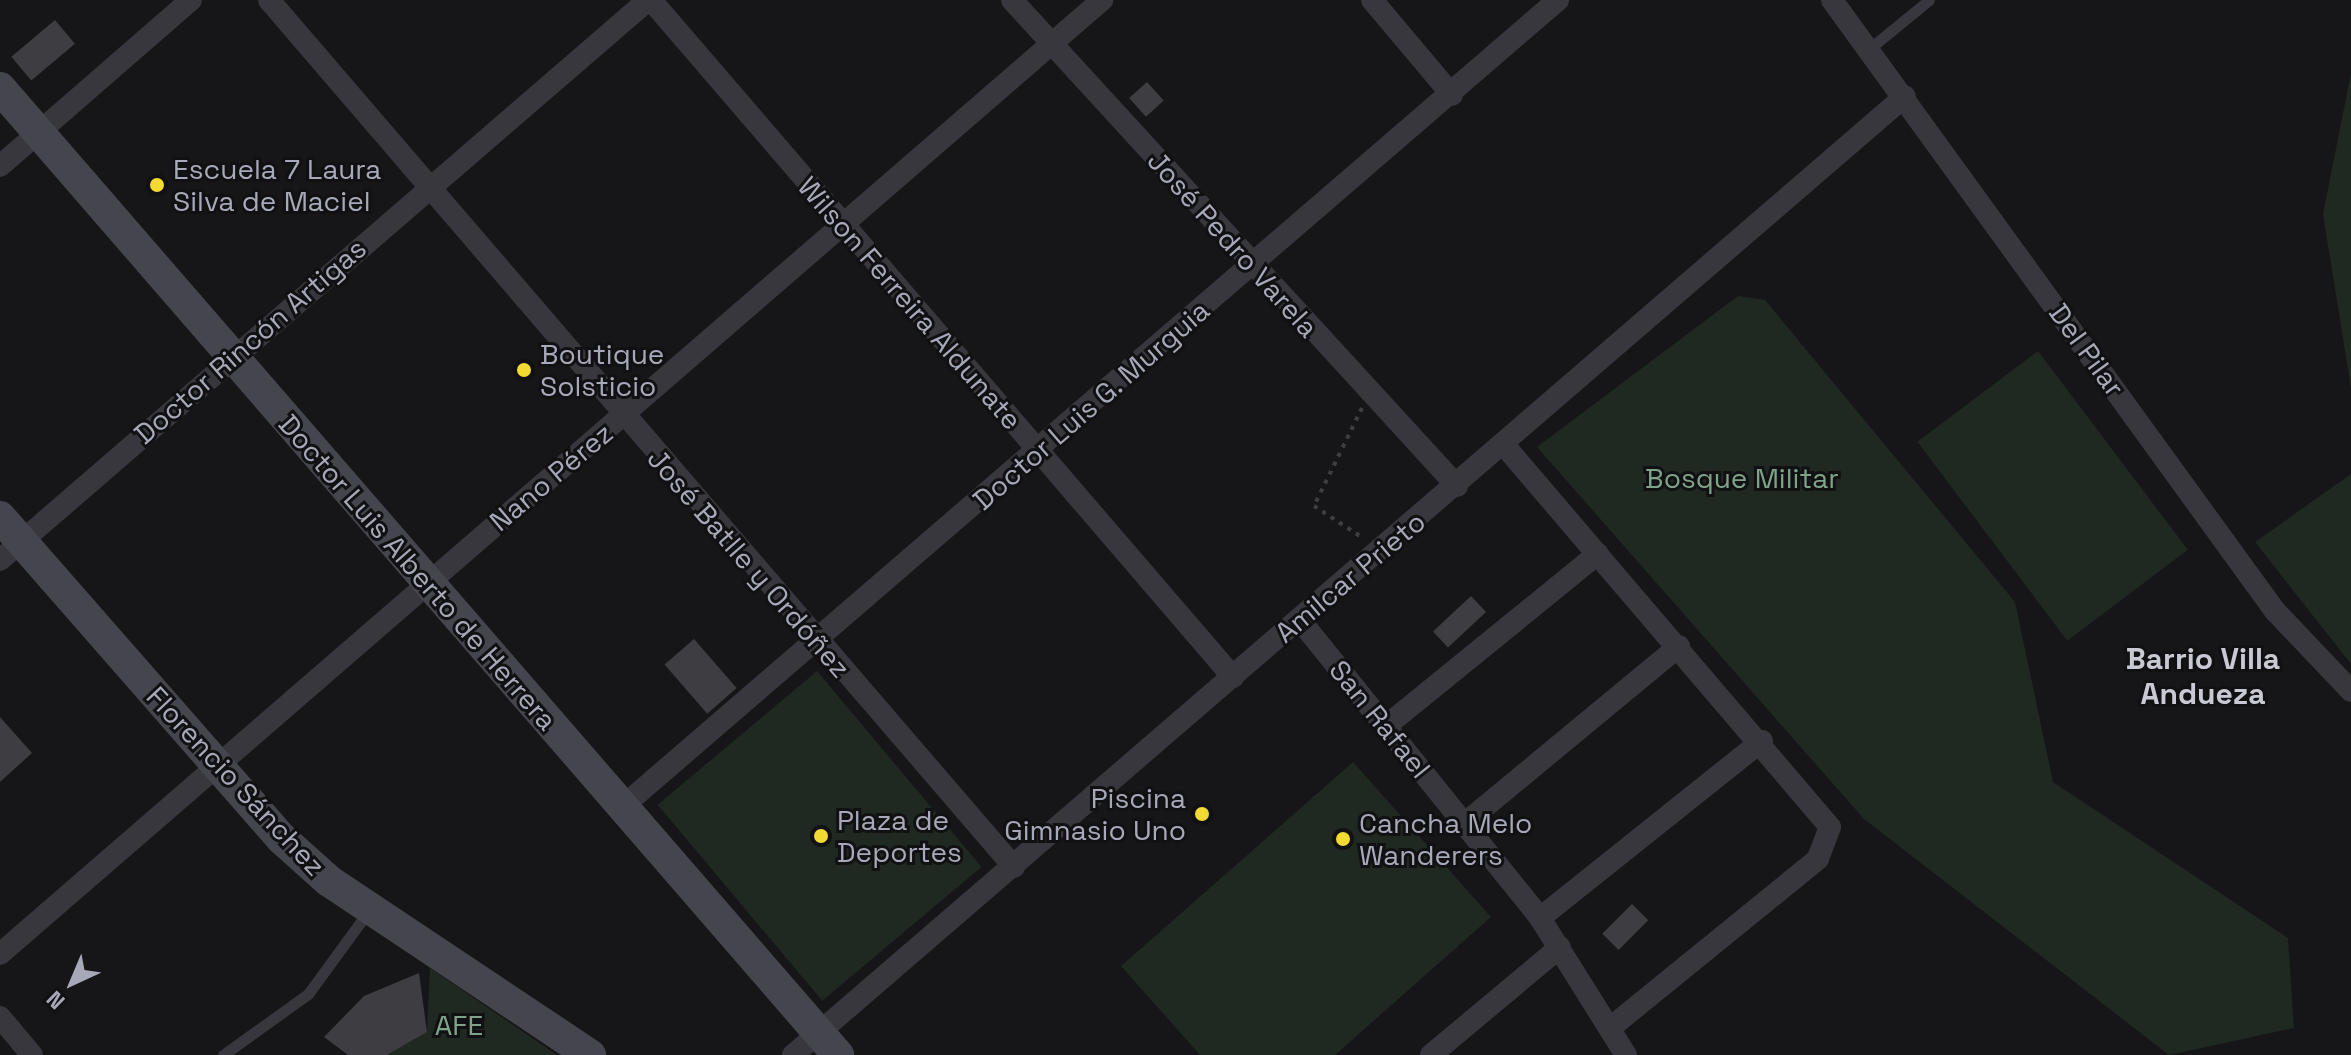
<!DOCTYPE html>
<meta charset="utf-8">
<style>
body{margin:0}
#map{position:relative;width:2351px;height:1055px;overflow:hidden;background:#161618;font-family:"Space Grotesk",sans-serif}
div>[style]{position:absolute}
.green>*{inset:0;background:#202822;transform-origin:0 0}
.building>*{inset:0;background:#3d3d42;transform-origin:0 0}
.path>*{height:4px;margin-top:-2px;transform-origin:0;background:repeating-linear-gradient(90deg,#3d3d44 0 4px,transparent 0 10px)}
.lane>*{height:11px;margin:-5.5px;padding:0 5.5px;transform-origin:5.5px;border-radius:5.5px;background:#37373d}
.street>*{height:22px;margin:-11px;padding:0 11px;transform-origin:11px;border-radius:11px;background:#37373d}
.secondary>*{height:32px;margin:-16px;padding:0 16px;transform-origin:16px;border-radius:16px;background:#45454d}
.dots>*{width:22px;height:22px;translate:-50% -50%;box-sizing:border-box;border:4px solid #111113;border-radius:50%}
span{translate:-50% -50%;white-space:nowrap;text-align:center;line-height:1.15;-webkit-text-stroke:6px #111113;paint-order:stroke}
.poi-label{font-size:28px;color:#a8a9b8}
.left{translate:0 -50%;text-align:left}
.right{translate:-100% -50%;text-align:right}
.street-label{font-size:28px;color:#a8a9b8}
.park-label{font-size:28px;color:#7ea388}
.neighbourhood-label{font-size:30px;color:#c9c9d4;font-weight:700}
.north{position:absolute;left:32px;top:943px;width:80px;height:80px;-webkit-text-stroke:6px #111113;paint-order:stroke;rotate:224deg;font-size:22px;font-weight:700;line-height:32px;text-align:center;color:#a8a9b8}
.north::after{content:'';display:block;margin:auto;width:28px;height:36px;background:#a8a9b8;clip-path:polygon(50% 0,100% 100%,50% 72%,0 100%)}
</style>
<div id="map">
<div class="green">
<div style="clip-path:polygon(2351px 73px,2351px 388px,2323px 214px)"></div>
<div style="clip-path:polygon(1738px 296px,1765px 300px,2015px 602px,2053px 782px,2288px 938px,2294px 1028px,2169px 1055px,1864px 819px,1537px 447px)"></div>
<div style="left:2038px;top:351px;width:249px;height:151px;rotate:53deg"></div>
<div style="clip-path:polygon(2351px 474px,2351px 664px,2255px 542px)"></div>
<div style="left:817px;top:671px;width:256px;height:208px;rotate:50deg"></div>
<div style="clip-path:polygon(1353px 762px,1491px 917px,1335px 1055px,1200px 1055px,1121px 966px)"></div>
<div style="clip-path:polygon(430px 968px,557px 1055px,387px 1055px,427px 1032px)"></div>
</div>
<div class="building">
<div style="left:55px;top:20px;width:31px;height:57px;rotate:50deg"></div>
<div style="left:1147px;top:82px;width:25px;height:24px;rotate:48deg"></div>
<div style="left:1471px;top:596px;width:22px;height:52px;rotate:47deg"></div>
<div style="left:694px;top:639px;width:65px;height:39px;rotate:49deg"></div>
<div style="clip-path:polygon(0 717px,32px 753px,0 782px)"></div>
<div style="left:1632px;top:904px;width:23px;height:42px;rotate:45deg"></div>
<div style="clip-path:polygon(419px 973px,427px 1032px,387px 1055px,348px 1055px,324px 1037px,364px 996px)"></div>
</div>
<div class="path">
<div style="left:1362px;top:408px;width:109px;rotate:116.1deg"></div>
<div style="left:1314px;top:506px;width:59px;rotate:33.1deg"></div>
</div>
<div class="lane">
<div style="left:1869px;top:49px;width:77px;rotate:-39.2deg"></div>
<div style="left:223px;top:1055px;width:105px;rotate:-35.7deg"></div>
<div style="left:308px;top:994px;width:105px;rotate:-53.9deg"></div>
</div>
<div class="street">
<div style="left:269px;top:0;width:1143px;rotate:49.33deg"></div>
<div style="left:651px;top:0;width:893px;rotate:49.32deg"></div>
<div style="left:1012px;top:0;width:659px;rotate:47.52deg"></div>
<div style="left:1372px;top:0;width:124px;rotate:49.9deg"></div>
<div style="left:1832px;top:0;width:755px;rotate:54.06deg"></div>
<div style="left:2275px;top:611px;width:110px;rotate:46.5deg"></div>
<div style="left:0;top:166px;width:253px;rotate:-41deg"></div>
<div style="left:1504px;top:445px;width:502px;rotate:49.52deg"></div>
<div style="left:1830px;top:827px;width:34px;rotate:111deg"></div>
<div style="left:1818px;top:859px;width:267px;rotate:140.9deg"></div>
<div style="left:0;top:560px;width:856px;rotate:-40.83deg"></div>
<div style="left:1299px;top:619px;width:384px;rotate:51.1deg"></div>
<div style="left:1540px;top:918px;width:162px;rotate:57.9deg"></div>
<div style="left:1386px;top:726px;width:273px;rotate:-39.1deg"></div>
<div style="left:622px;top:807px;width:1236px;rotate:-40.77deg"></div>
<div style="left:1464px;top:824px;width:279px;rotate:-39.6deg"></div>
<div style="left:1540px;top:918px;width:284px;rotate:-38.6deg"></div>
<div style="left:0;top:954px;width:1458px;rotate:-40.88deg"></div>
<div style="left:0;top:1017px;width:50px;rotate:49.9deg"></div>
<div style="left:793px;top:1055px;width:1468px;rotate:-40.77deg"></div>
<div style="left:1431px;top:1055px;width:168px;rotate:-39.9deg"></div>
</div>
<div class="secondary">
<div style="left:0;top:88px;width:1280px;rotate:49.09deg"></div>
<div style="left:0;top:517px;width:427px;rotate:48.8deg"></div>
<div style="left:281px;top:838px;width:64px;rotate:41.9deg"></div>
<div style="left:329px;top:881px;width:314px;rotate:33.7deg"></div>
</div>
<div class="dots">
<div style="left:157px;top:185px;background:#f2da33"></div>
<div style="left:524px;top:370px;background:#f2da33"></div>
<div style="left:1202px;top:814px;background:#f2da33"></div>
<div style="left:821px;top:836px;background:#f2da33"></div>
<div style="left:1343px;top:839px;background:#f2da33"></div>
</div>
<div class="poi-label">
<span class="left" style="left:173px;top:185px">Escuela 7 Laura<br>Silva de Maciel</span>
<span class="left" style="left:540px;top:370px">Boutique<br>Solsticio</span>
<span class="right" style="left:1186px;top:814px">Piscina<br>Gimnasio Uno</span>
<span class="left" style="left:837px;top:836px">Plaza de<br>Deportes</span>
<span class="left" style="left:1359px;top:839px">Cancha Melo<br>Wanderers</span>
</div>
<div class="street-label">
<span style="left:1233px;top:244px;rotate:48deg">José Pedro Varela</span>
<span style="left:910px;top:303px;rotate:49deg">Wilson Ferreira Aldunate</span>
<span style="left:250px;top:341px;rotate:-41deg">Doctor Rincón Artigas</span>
<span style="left:2087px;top:350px;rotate:54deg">Del Pilar</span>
<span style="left:1091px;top:405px;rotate:-41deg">Doctor Luis G. Murguia</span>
<span style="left:551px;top:477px;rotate:-40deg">Nano Pérez</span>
<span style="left:749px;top:563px;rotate:49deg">José Batlle y Ordóñez</span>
<span style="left:418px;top:572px;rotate:49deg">Doctor Luis Alberto de Herrera</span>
<span style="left:1350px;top:577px;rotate:-40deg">Amilcar Prieto</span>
<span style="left:1380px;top:719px;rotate:51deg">San Rafael</span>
<span style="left:236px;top:781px;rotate:47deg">Florencio Sánchez</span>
</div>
<div class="park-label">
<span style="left:1742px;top:478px">Bosque Militar</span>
<span style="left:459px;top:1025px">AFE</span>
</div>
<div class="neighbourhood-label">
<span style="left:2203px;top:676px">Barrio Villa<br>Andueza</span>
</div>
<div class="north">N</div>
</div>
